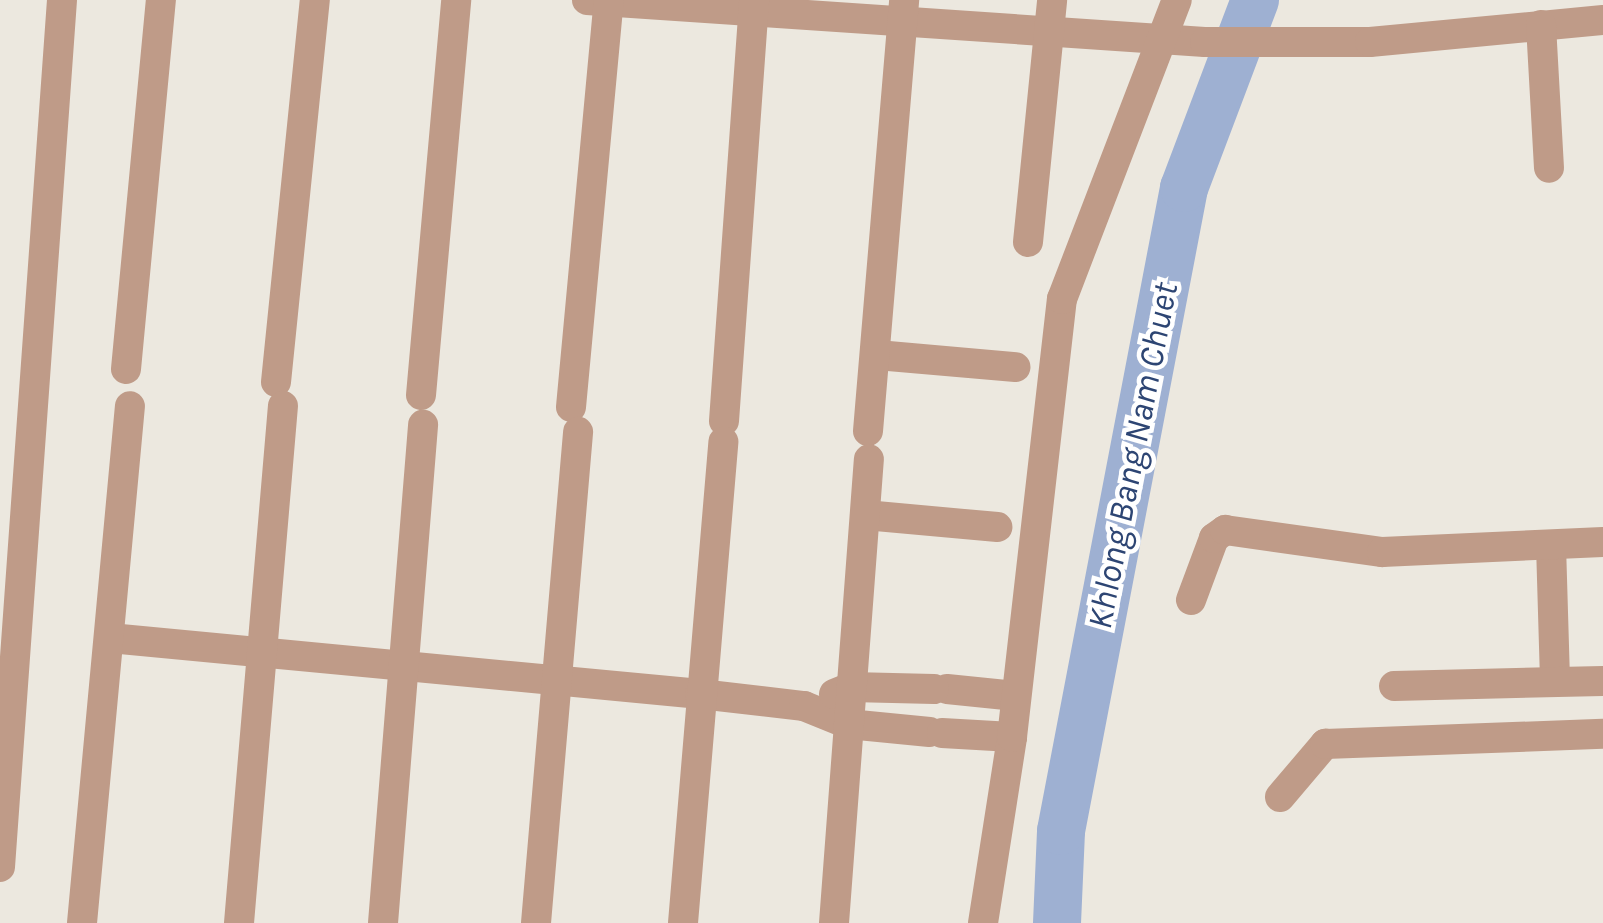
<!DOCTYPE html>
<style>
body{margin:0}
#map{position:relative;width:1603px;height:923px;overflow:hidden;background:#ece8df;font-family:Karla,sans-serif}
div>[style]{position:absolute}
.river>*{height:48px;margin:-24px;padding:0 24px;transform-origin:24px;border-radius:24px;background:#9eb0d2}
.minor>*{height:30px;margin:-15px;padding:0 15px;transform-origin:15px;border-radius:15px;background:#bf9b88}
span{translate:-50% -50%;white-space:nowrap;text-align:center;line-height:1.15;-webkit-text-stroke:9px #fff;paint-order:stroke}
.water-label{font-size:35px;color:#2d4573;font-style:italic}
</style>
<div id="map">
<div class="river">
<div style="left:1057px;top:923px;width:92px;rotate:-87.5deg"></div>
<div style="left:1061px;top:831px;width:655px;rotate:-79.17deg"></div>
<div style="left:1184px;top:188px;width:201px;rotate:-69.3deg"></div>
</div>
<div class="minor">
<div style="left:587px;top:0;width:619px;rotate:3.89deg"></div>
<div style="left:1205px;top:42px;width:165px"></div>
<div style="left:1370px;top:42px;width:234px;rotate:-5.4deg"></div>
<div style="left:1541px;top:25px;width:143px;rotate:86.8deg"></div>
<div style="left:1028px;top:242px;width:243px;rotate:-84.3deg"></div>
<div style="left:877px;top:355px;width:139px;rotate:5deg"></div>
<div style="left:126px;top:369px;width:371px;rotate:-84.6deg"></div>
<div style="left:276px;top:382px;width:384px;rotate:-84.2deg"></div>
<div style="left:421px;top:395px;width:397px;rotate:-84.9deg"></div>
<div style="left:571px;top:407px;width:409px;rotate:-84.7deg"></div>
<div style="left:724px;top:421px;width:422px;rotate:-85.9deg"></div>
<div style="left:868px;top:431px;width:433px;rotate:-85.2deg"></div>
<div style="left:865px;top:515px;width:133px;rotate:5.2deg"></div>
<div style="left:1551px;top:545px;width:137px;rotate:88.3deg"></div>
<div style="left:1191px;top:600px;width:66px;rotate:-69.6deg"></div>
<div style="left:1214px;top:538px;width:14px;rotate:-36deg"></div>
<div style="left:1225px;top:530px;width:159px;rotate:8deg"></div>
<div style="left:1382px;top:552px;width:221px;rotate:-2.6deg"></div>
<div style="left:110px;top:638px;width:593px;rotate:5.42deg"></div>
<div style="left:700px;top:694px;width:105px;rotate:6.6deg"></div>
<div style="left:804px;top:706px;width:48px;rotate:22.2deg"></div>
<div style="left:848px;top:724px;width:82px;rotate:5.6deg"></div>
<div style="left:1394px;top:686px;width:209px;rotate:-1.4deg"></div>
<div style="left:947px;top:689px;width:69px;rotate:5.8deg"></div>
<div style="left:834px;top:694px;width:18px;rotate:-22deg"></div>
<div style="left:851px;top:687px;width:83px;rotate:1.4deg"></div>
<div style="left:942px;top:733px;width:70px;rotate:3.3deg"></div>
<div style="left:1280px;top:797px;width:70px;rotate:-49.7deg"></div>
<div style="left:1325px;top:744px;width:278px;rotate:-2.1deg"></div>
<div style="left:0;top:867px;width:869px;rotate:-85.91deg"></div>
<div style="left:82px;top:923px;width:519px;rotate:-84.7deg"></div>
<div style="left:239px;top:923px;width:519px;rotate:-85.14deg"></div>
<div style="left:383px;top:923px;width:500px;rotate:-85.4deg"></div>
<div style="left:536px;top:923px;width:493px;rotate:-85.1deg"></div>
<div style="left:683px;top:923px;width:483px;rotate:-85.2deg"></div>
<div style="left:834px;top:923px;width:465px;rotate:-85.7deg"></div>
<div style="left:983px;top:923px;width:188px;rotate:-81.1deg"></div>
<div style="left:1012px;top:737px;width:441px;rotate:-83.5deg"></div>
<div style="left:1062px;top:299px;width:320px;rotate:-69deg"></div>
</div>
<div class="water-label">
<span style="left:1133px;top:456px;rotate:-79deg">Khlong Bang Nam Chuet</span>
</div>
</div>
